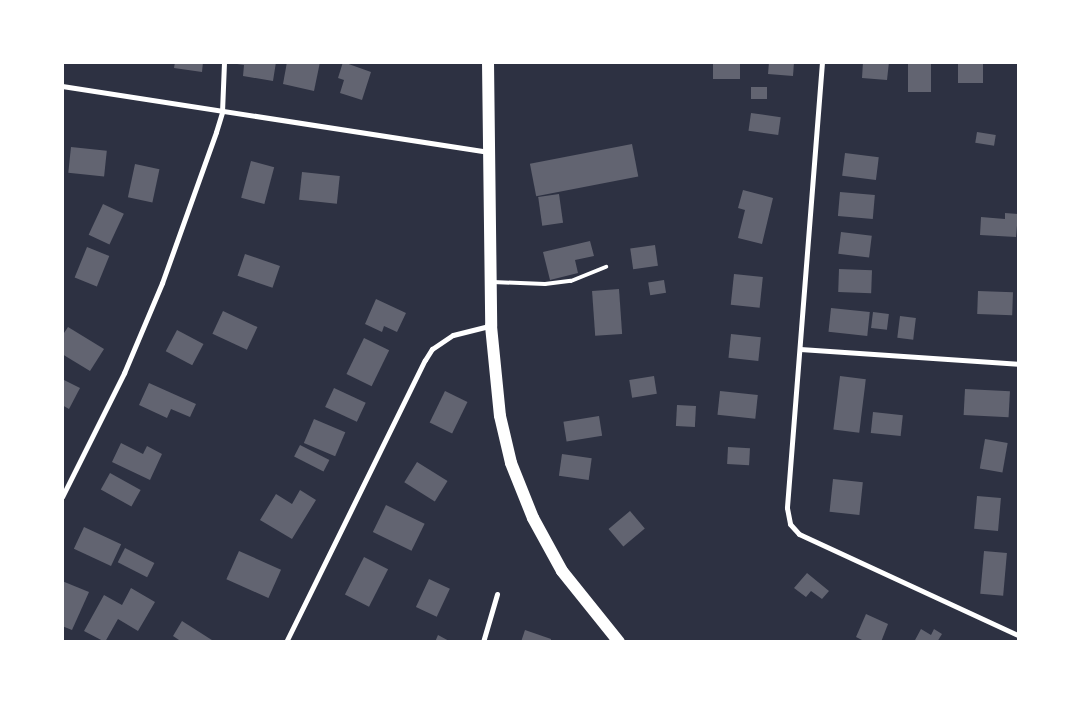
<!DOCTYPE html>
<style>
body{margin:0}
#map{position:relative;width:1081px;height:704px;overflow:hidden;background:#2d3142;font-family:"Noto Sans",sans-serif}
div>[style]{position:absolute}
.building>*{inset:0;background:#626471;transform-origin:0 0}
.service>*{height:4px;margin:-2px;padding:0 2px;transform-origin:2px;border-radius:2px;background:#fff}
.minor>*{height:5px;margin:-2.5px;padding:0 2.5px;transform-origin:2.5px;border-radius:2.5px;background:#fff}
.primary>*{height:12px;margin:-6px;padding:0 6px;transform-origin:6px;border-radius:6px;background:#fff}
span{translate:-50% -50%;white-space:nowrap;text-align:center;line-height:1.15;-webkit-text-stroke:4px #fff;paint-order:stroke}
.frame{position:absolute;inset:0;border:64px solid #fff;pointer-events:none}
</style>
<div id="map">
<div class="building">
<div style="clip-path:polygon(175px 62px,203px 62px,202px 72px,174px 68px)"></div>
<div style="clip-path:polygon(276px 62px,273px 81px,243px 76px,244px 65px,237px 64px)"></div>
<div style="clip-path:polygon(287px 62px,320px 62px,314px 91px,283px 84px)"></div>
<div style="clip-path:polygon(343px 62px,371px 72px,362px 100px,340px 93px,344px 80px,338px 78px)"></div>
<div style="left:713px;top:62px;width:27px;height:17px"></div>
<div style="clip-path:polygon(769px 62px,794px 62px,793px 76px,768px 74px)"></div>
<div style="clip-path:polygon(863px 62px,889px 62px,887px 80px,862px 78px)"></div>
<div style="left:908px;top:62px;width:23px;height:30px"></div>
<div style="left:958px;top:62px;width:25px;height:21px"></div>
<div style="left:751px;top:87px;width:16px;height:12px"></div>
<div style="left:751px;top:113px;width:30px;height:18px;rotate:8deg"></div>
<div style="left:977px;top:132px;width:19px;height:11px;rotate:9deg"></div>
<div style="left:632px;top:144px;width:33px;height:104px;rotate:79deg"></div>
<div style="left:71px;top:147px;width:36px;height:26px;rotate:6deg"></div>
<div style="left:845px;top:153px;width:34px;height:23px;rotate:7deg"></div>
<div style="left:251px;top:161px;width:24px;height:38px;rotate:15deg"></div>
<div style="left:135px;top:164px;width:25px;height:34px;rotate:12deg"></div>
<div style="left:302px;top:172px;width:38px;height:28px;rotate:6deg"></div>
<div style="clip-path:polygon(743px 190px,773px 198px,762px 244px,738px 238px,745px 210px,738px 208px)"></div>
<div style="left:840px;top:192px;width:35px;height:24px;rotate:5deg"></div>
<div style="left:559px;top:194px;width:29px;height:21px;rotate:82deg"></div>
<div style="left:103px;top:204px;width:23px;height:34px;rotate:25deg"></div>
<div style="clip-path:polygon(1005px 213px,1018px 214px,1016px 237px,980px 235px,981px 217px,1005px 219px)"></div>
<div style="left:841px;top:232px;width:31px;height:22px;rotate:7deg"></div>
<div style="clip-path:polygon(590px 241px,594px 256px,575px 260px,578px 273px,550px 280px,543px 252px)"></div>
<div style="left:655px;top:245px;width:21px;height:25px;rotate:82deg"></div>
<div style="left:87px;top:247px;width:24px;height:33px;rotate:22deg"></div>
<div style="left:245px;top:254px;width:37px;height:23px;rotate:19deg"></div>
<div style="left:839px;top:269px;width:33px;height:23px;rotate:2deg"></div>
<div style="left:734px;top:274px;width:29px;height:31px;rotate:6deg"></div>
<div style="left:664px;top:280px;width:13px;height:16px;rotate:81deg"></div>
<div style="left:619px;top:289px;width:45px;height:27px;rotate:86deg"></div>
<div style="left:978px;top:291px;width:35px;height:23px;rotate:2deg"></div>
<div style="clip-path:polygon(376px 299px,406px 313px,397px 332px,384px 326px,382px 332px,365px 324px)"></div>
<div style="left:831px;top:308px;width:39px;height:24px;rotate:6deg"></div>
<div style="left:223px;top:311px;width:38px;height:25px;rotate:25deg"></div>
<div style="left:873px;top:312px;width:16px;height:16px;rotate:7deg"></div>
<div style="left:900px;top:316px;width:16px;height:22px;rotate:7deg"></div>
<div style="clip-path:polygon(68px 327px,104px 349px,90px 371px,62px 354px,62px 336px)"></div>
<div style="left:177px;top:330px;width:30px;height:24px;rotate:28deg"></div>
<div style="left:731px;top:334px;width:30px;height:24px;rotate:6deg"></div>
<div style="left:364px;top:338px;width:28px;height:40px;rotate:26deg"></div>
<div style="left:654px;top:376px;width:18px;height:25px;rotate:81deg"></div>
<div style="left:840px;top:376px;width:26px;height:54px;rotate:7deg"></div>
<div style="clip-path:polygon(62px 379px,80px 388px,69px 409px,62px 405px)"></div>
<div style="clip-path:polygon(149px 383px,196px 404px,190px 417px,171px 409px,167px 418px,139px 405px)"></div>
<div style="left:334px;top:388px;width:35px;height:21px;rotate:25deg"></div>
<div style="left:965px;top:389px;width:45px;height:26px;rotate:3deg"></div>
<div style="left:445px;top:391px;width:25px;height:35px;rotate:26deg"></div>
<div style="left:720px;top:391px;width:38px;height:24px;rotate:6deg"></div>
<div style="left:677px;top:405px;width:19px;height:21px;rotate:3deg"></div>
<div style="left:873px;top:412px;width:30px;height:21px;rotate:6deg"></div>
<div style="left:599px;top:416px;width:20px;height:36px;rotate:81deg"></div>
<div style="left:314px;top:419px;width:34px;height:26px;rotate:23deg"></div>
<div style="left:985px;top:439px;width:23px;height:30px;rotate:10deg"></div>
<div style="clip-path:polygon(121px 443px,143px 454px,147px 446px,162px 454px,150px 480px,112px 462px)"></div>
<div style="left:300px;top:445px;width:33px;height:13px;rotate:27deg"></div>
<div style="left:728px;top:447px;width:22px;height:17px;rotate:3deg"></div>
<div style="left:562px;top:454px;width:30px;height:22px;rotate:8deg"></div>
<div style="left:417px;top:462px;width:36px;height:24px;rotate:32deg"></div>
<div style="left:110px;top:473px;width:35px;height:19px;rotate:29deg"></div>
<div style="left:833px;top:479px;width:30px;height:33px;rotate:6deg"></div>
<div style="clip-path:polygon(300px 490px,316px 500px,292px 539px,260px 520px,276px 494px,292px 504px)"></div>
<div style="left:977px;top:496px;width:24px;height:33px;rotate:5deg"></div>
<div style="left:386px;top:505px;width:43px;height:30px;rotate:26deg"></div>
<div style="left:630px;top:511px;width:23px;height:28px;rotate:50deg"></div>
<div style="left:84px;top:527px;width:41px;height:24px;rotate:25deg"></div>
<div style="left:125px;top:548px;width:33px;height:16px;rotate:27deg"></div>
<div style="left:239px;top:551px;width:46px;height:31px;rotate:24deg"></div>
<div style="left:984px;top:551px;width:23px;height:43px;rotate:5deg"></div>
<div style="left:364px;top:557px;width:27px;height:42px;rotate:27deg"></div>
<div style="clip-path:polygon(807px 573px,829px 591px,822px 599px,811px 591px,806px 597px,794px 588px)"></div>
<div style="left:429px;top:579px;width:23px;height:31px;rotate:25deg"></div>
<div style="clip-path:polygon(62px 581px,89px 592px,72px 630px,62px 626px)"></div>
<div style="clip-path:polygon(131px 588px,155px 602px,138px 631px,118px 619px,105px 642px,84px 631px,104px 595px,122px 605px)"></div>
<div style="clip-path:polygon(866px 614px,888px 624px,881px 642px,866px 642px,856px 637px)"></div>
<div style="clip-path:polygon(182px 621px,215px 642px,182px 642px,173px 636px)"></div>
<div style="clip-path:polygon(921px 629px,931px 635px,934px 629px,942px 634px,937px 642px,914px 642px)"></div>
<div style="clip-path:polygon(525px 630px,551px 639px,551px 642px,521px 642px)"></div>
<div style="clip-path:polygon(438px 635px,451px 642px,435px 642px)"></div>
</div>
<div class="service">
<div style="left:493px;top:282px;width:52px;rotate:2.2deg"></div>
<div style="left:545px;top:284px;width:26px;rotate:-7deg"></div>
<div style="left:571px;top:281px;width:38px;rotate:-22deg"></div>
</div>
<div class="minor">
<div style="left:822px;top:62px;width:447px;rotate:94.5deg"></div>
<div style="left:787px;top:508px;width:16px;rotate:79deg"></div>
<div style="left:790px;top:524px;width:13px;rotate:48deg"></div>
<div style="left:799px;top:534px;width:241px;rotate:24.8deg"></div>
<div style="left:62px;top:86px;width:432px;rotate:8.8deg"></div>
<div style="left:800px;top:349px;width:219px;rotate:3.9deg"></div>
<div style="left:62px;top:497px;width:139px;rotate:-63.4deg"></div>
<div style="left:124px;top:373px;width:98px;rotate:-67.1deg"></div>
<div style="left:162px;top:283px;width:160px;rotate:-70.3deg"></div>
<div style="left:216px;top:132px;width:21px;rotate:-73deg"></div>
<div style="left:222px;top:112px;width:50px;rotate:-87.7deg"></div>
<div style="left:286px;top:642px;width:314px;rotate:-63.8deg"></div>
<div style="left:425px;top:360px;width:13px;rotate:-58deg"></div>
<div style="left:432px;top:349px;width:25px;rotate:-34deg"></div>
<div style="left:453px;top:335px;width:37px;rotate:-14deg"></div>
<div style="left:483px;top:642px;width:50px;rotate:-73.7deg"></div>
</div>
<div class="primary">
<div style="left:488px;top:62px;width:264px;rotate:89.3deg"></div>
<div style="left:491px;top:326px;width:90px;rotate:84.3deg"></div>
<div style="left:500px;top:416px;width:48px;rotate:76.8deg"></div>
<div style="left:511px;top:463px;width:59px;rotate:68.2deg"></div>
<div style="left:533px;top:518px;width:60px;rotate:61.3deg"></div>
<div style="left:562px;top:571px;width:91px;rotate:51.2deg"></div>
</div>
<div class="frame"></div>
</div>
